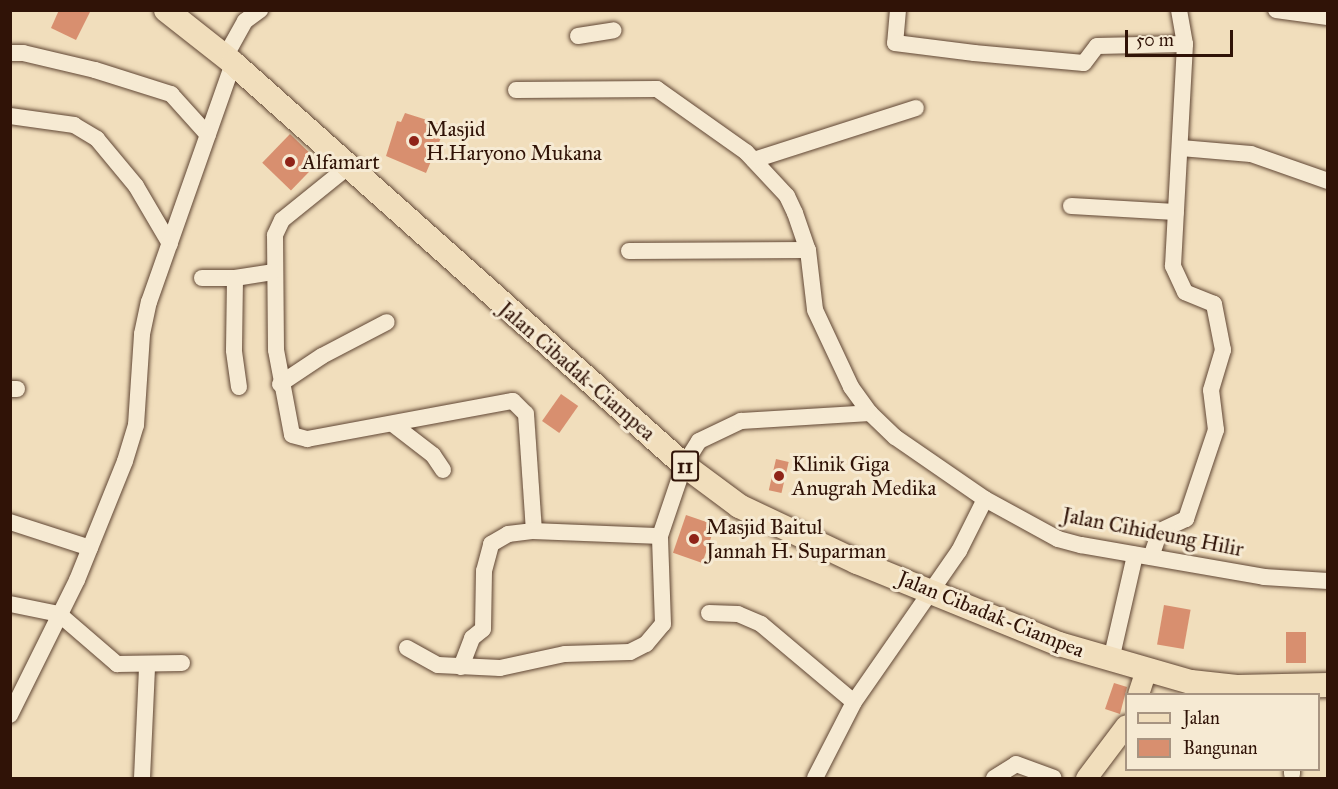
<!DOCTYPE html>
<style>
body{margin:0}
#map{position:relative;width:1338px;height:789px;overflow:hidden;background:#f1debc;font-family:"IM FELL Great Primer",serif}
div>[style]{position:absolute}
.building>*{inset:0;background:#d88f6f;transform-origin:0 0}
.roads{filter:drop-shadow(0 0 2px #604634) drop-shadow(0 0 2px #604634)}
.minor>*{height:16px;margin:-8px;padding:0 8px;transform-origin:8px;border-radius:8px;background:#f6ead3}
.major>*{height:21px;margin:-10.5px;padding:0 10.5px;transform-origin:10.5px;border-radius:10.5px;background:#f1debc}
.highway>*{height:24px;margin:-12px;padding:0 12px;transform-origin:12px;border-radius:12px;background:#f1debc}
.dots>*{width:16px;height:16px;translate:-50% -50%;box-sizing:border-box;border:3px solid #f6ead3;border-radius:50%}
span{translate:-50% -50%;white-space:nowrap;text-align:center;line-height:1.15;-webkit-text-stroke:6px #f6ead3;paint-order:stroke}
.shield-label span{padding:2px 4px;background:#f6ead3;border:2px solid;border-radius:4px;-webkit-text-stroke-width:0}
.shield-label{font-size:20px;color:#301307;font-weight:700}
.poi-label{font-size:21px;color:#301307}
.left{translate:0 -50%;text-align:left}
.street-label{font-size:21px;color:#301307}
.frame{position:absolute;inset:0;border:12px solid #301307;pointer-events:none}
.legend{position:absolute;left:1125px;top:693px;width:195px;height:78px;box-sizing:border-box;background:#f6ead3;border:2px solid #a79481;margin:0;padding:8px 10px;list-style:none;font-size:18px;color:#301307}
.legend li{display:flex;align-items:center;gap:12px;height:30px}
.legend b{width:30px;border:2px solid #a79481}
.scale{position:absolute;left:1125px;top:30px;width:108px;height:27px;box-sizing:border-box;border:3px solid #301307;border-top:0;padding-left:8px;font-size:18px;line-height:21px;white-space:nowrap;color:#301307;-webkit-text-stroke:4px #f6ead3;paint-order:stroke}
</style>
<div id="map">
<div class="building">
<div style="clip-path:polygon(59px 10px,91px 10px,76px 40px,51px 28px)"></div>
<div style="clip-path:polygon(405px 113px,446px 126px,426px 173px,386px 156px,397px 121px,401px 122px)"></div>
<div style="left:290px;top:134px;width:40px;height:40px;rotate:44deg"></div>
<div style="left:561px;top:394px;width:21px;height:33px;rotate:35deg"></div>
<div style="left:776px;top:459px;width:13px;height:32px;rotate:13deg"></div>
<div style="left:686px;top:515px;width:31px;height:40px;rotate:19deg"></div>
<div style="left:1164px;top:605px;width:27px;height:40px;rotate:10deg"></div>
<div style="left:1286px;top:632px;width:20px;height:31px"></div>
<div style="clip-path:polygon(1114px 683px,1127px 687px,1120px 714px,1105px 709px)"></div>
</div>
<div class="roads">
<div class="minor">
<div style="left:898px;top:10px;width:33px;rotate:95deg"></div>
<div style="left:895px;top:43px;width:80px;rotate:7.2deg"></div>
<div style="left:974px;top:53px;width:110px;rotate:5.2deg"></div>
<div style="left:1084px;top:63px;width:21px;rotate:-53deg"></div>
<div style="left:1097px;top:46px;width:88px;rotate:-1.3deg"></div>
<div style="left:1276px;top:10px;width:52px;rotate:7.7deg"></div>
<div style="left:578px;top:36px;width:36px;rotate:-9deg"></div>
<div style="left:10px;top:53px;width:13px"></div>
<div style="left:23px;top:53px;width:74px;rotate:13.3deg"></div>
<div style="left:95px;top:70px;width:80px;rotate:17.5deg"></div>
<div style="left:171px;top:94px;width:55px;rotate:47.9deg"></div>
<div style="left:225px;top:57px;width:41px;rotate:-60.9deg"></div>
<div style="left:245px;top:21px;width:19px;rotate:-36deg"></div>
<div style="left:516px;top:90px;width:141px;rotate:-0.4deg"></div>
<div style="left:657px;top:89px;width:109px;rotate:35.3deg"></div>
<div style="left:746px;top:152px;width:60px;rotate:47deg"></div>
<div style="left:787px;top:196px;width:19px;rotate:65deg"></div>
<div style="left:795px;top:213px;width:39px;rotate:71deg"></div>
<div style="left:808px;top:250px;width:60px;rotate:83.3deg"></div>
<div style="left:815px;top:310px;width:85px;rotate:64.9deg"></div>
<div style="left:851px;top:387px;width:32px;rotate:54deg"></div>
<div style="left:870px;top:413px;width:35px;rotate:44deg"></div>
<div style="left:895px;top:437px;width:109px;rotate:34.6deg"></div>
<div style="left:985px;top:499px;width:83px;rotate:28.7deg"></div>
<div style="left:1058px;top:539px;width:24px;rotate:15deg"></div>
<div style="left:1081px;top:545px;width:186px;rotate:9.9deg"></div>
<div style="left:1264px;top:577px;width:64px;rotate:3.6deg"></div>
<div style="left:10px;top:116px;width:65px;rotate:8deg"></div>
<div style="left:74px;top:125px;width:27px;rotate:31deg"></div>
<div style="left:97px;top:139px;width:61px;rotate:50.3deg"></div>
<div style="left:136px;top:186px;width:67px;rotate:59.6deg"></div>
<div style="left:1181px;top:148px;width:70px;rotate:4.9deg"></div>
<div style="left:1251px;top:154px;width:82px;rotate:19.3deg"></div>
<div style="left:754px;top:160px;width:170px;rotate:-17.8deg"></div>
<div style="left:349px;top:166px;width:86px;rotate:141.1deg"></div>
<div style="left:282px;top:220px;width:17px;rotate:115deg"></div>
<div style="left:275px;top:235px;width:115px;rotate:89.5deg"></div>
<div style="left:276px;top:350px;width:86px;rotate:79.3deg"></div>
<div style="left:292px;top:435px;width:16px;rotate:15deg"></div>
<div style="left:307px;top:439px;width:209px;rotate:-10.5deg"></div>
<div style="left:513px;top:401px;width:18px;rotate:45deg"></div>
<div style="left:526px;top:414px;width:117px;rotate:86.1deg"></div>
<div style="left:534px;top:531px;width:126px;rotate:2.3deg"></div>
<div style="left:1071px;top:206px;width:105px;rotate:3.3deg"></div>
<div style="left:629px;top:251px;width:179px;rotate:-0.3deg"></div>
<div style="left:202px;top:278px;width:33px"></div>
<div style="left:280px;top:384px;width:50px;rotate:-33.7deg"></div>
<div style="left:322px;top:356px;width:73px;rotate:-27.6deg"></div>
<div style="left:239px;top:387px;width:37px;rotate:-98deg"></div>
<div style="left:234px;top:350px;width:72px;rotate:-89.2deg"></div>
<div style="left:235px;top:278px;width:38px;rotate:-9deg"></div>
<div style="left:10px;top:389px;width:7px"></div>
<div style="left:394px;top:425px;width:49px;rotate:37.6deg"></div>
<div style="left:433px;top:455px;width:18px;rotate:56deg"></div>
<div style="left:10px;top:522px;width:84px;rotate:18deg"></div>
<div style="left:1151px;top:557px;width:28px;rotate:-71deg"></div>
<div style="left:1160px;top:531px;width:29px;rotate:-25deg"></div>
<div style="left:1186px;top:519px;width:94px;rotate:-71.4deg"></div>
<div style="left:1216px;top:430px;width:40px;rotate:-97.1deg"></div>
<div style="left:1211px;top:390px;width:42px;rotate:-73.3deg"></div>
<div style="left:1223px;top:350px;width:47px;rotate:-101.1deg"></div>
<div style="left:1214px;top:304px;width:31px;rotate:-158deg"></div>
<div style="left:1185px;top:292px;width:29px;rotate:-115deg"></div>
<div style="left:1173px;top:266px;width:222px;rotate:-86.9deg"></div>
<div style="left:1185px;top:44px;width:35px;rotate:-100deg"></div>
<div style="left:10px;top:604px;width:50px;rotate:11.5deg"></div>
<div style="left:59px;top:614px;width:77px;rotate:40.8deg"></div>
<div style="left:117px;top:664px;width:65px;rotate:-0.9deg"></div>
<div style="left:709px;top:613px;width:29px;rotate:2deg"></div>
<div style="left:738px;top:614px;width:25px;rotate:23deg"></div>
<div style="left:761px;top:624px;width:121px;rotate:40deg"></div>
<div style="left:407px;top:648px;width:35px;rotate:29deg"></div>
<div style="left:438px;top:665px;width:62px;rotate:2.8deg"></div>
<div style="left:500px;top:668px;width:66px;rotate:-12.2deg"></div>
<div style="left:565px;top:654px;width:65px;rotate:-1.8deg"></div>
<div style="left:630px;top:652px;width:18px;rotate:-27deg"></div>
<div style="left:646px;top:644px;width:26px;rotate:-50deg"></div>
<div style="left:663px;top:624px;width:88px;rotate:-92deg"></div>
<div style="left:660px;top:536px;width:75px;rotate:-71.3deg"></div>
<div style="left:684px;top:465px;width:28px;rotate:-58deg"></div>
<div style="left:699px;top:441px;width:47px;rotate:-25.5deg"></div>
<div style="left:741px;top:421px;width:129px;rotate:-3.5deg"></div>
<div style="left:1111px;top:660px;width:108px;rotate:-77.1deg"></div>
<div style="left:461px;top:667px;width:31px;rotate:-69deg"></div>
<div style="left:472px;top:638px;width:14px;rotate:-39deg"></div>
<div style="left:483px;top:629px;width:58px;rotate:-89deg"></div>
<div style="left:484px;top:571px;width:28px;rotate:-75deg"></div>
<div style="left:491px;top:544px;width:20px;rotate:-30deg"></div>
<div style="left:508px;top:534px;width:26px;rotate:-7deg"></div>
<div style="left:10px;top:715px;width:151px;rotate:-63.6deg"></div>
<div style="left:77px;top:580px;width:128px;rotate:-68deg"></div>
<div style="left:125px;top:461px;width:38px;rotate:-73deg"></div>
<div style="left:136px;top:425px;width:91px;rotate:-86.2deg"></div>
<div style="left:142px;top:334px;width:33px;rotate:-78deg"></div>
<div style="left:149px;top:302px;width:253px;rotate:-70.6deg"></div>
<div style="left:1292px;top:774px;width:4px;rotate:-90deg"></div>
<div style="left:142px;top:778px;width:112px;rotate:-87.4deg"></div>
<div style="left:815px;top:778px;width:85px;rotate:-62.8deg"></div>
<div style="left:854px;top:702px;width:184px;rotate:-55.2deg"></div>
<div style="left:959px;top:551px;width:58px;rotate:-63.4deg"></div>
<div style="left:994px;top:778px;width:26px;rotate:-32deg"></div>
<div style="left:1016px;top:764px;width:40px;rotate:20.2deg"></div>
</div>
<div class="major">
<div style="left:1138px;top:694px;width:25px;rotate:-72deg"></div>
<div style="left:1086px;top:778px;width:66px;rotate:-53deg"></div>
</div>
<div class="highway">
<div style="left:166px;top:10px;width:85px;rotate:38.3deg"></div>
<div style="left:233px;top:63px;width:604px;rotate:41.71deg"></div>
<div style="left:684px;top:465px;width:69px;rotate:36.7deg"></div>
<div style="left:739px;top:506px;width:131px;rotate:25.4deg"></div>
<div style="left:857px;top:562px;width:218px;rotate:22.1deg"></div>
<div style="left:1059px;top:644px;width:137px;rotate:16.1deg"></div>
<div style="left:1191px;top:682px;width:46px;rotate:6.2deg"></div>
<div style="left:1237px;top:687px;width:91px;rotate:-1.3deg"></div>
</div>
</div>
<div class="dots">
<div style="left:414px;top:141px;background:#8f2418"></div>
<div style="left:290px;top:162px;background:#8f2418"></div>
<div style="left:779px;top:476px;background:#8f2418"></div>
<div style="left:694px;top:539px;background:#8f2418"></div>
</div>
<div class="shield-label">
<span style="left:685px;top:466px">11</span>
</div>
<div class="poi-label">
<span class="left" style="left:426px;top:141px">Masjid<br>H.Haryono Mukana</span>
<span class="left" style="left:302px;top:162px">Alfamart</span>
<span class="left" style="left:792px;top:476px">Klinik Giga<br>Anugrah Medika</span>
<span class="left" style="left:706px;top:539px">Masjid Baitul<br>Jannah H. Suparman</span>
</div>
<div class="street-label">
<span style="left:577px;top:371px;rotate:41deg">Jalan Cibadak-Ciampea</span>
<span style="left:1153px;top:532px;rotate:11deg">Jalan Cihideung Hilir</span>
<span style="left:991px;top:614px;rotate:22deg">Jalan Cibadak-Ciampea</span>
</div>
<div class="frame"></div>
<ul class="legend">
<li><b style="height:8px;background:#f1debc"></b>Jalan</li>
<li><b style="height:16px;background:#d88f6f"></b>Bangunan</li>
</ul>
<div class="scale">50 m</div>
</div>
